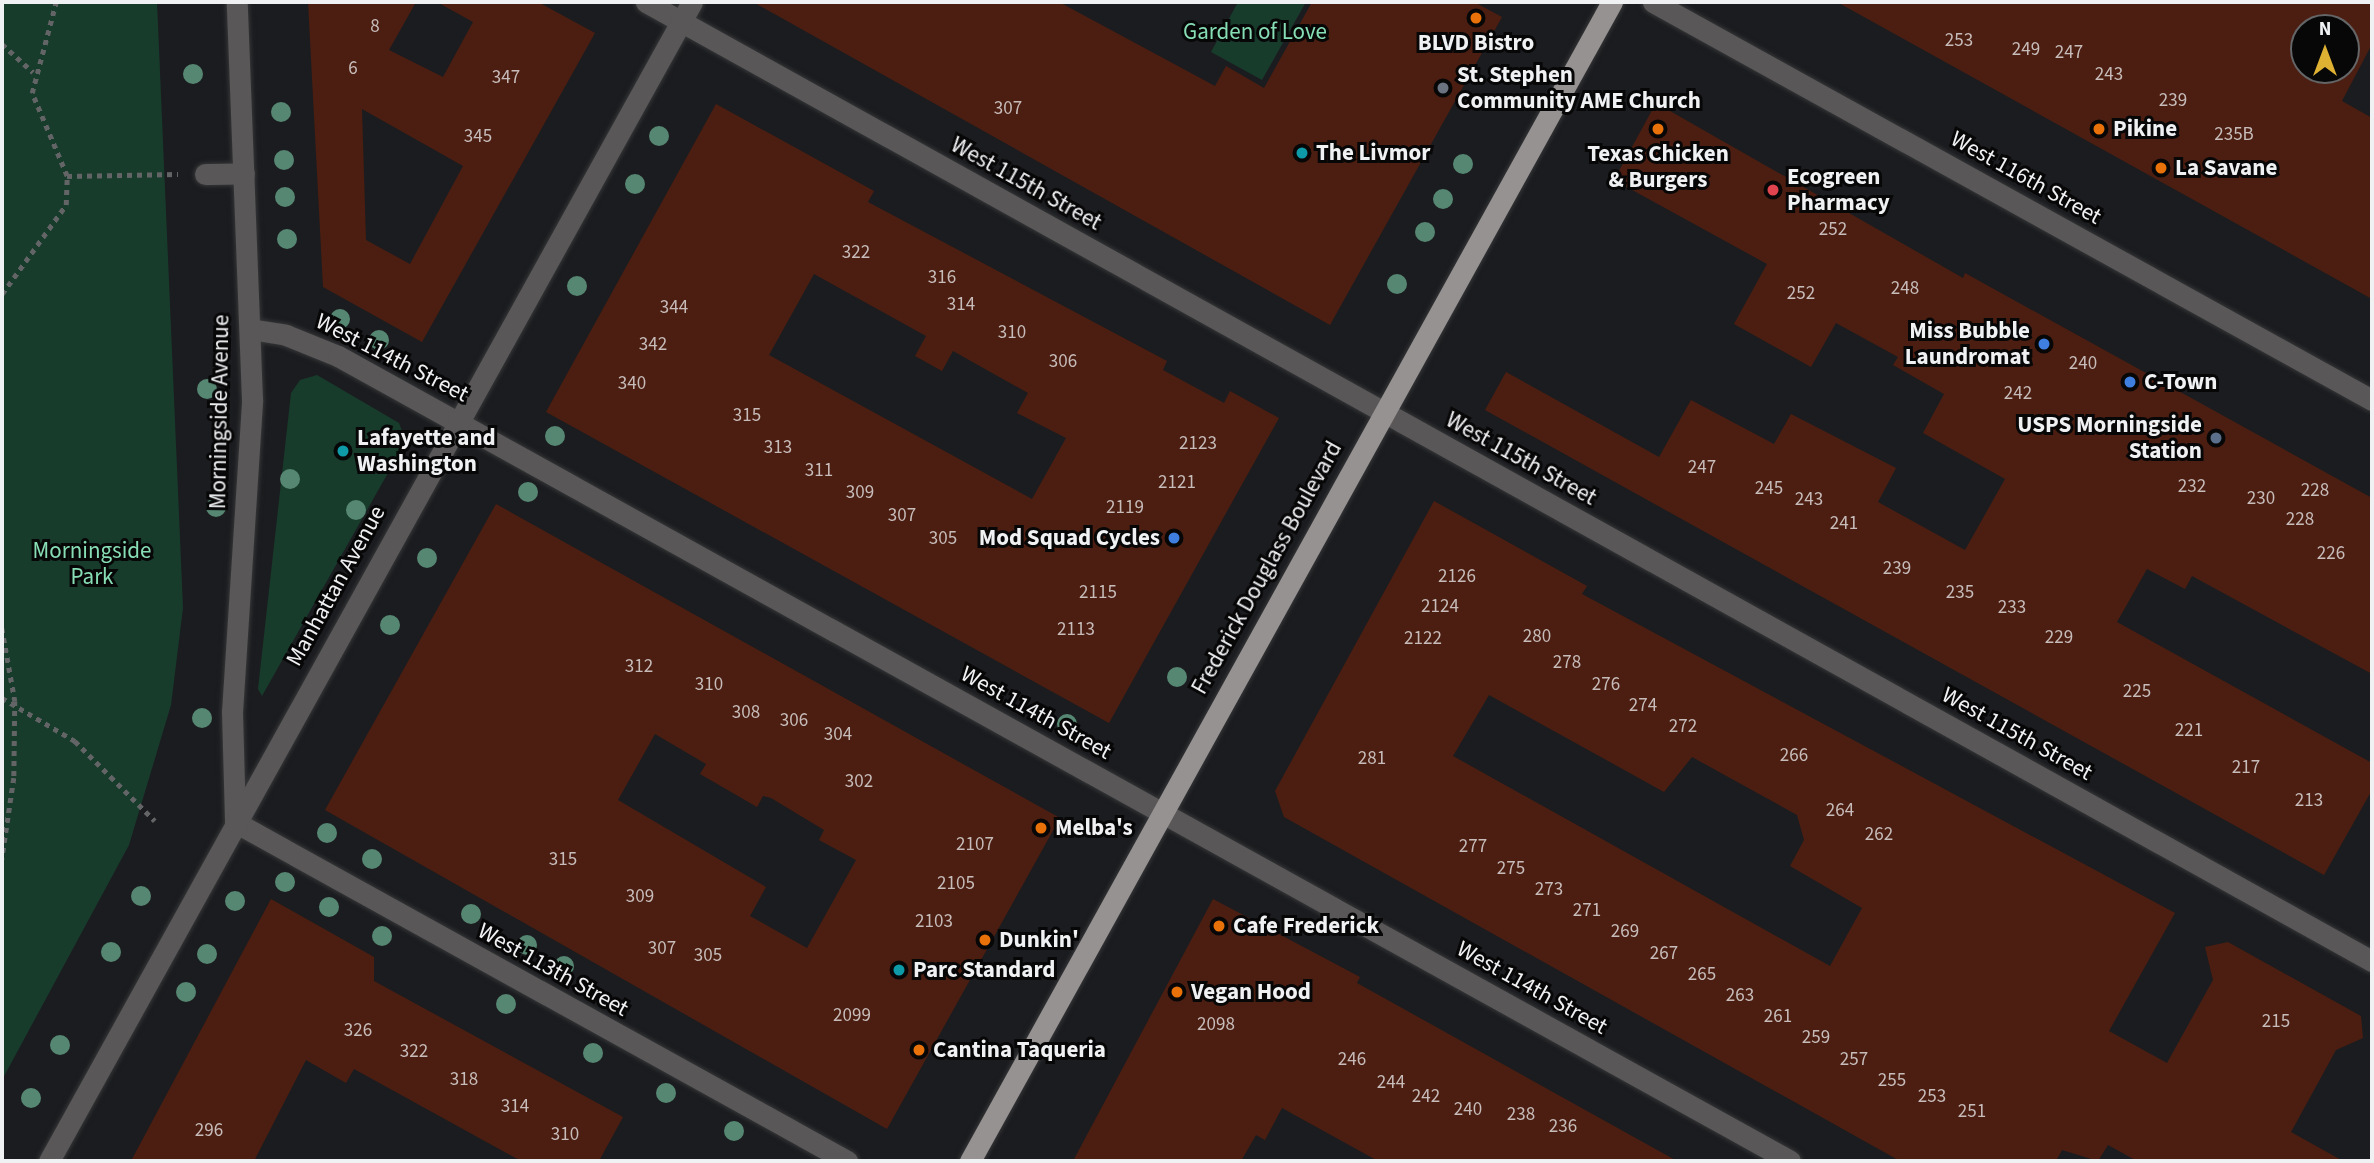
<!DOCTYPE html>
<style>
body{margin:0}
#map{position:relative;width:2374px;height:1163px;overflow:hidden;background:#1b1c1f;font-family:"Source Sans 3",sans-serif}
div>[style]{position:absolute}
.green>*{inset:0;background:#183c2c}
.building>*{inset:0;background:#4c1e11}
.path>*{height:4.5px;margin-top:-2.25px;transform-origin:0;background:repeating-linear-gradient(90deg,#636466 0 5px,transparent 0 10px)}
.roads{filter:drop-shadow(0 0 2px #353638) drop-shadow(0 0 2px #353638)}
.minor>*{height:21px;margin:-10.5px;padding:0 10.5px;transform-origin:10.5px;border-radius:10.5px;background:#595757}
.major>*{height:21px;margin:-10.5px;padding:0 10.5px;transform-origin:10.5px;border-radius:10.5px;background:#979292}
.trees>*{width:20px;height:20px;margin:-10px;border-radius:50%;background:#568772}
.dots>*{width:19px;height:19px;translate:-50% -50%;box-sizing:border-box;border:4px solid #070708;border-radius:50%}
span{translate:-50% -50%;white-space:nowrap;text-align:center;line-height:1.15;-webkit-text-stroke:6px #070708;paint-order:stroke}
.number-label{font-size:19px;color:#c7bcba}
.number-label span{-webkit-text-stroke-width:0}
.park-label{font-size:23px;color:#87deb5}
.poi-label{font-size:23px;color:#f0f1f3;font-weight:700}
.left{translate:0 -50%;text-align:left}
.right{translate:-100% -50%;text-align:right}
.street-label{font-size:23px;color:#f0f1f3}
.frame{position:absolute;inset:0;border:4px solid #f0f1f3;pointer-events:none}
.north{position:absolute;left:2290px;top:14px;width:70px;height:70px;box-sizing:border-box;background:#070708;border:2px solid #646566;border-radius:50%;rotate:0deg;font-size:19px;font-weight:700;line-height:28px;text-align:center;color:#f0f1f3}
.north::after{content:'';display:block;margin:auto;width:24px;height:32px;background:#deb133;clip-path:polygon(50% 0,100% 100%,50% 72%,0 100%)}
</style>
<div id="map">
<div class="green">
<div style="clip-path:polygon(2px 2px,157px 2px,183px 608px,171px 705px,129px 845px,2px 1080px)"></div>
<div style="clip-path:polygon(1238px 2px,1306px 2px,1262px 80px,1211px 52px)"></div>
<div style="clip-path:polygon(317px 375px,399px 423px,406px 441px,262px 696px,258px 689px,291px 393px,300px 380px)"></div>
</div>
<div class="building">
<div style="clip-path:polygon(evenodd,308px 2px,416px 2px,389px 50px,443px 77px,473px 22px,437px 2px,538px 2px,595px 33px,422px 342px,323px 287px,308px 2px,362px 109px,463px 166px,410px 264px,366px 240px,362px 109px)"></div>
<div style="clip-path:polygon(753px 2px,1059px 2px,1215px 86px,1226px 66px,1264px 88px,1312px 2px,1474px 2px,1502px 17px,1330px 325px)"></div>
<div style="clip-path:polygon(evenodd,1837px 2px,2372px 2px,2372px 44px,2342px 101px,2372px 118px,2372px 299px,1837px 2px,2304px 28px,2346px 28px,2346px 70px,2304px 70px,2304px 28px)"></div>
<div style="clip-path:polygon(1656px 103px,1963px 278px,1965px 273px,2372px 498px,2372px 674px,2192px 576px,2185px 589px,2147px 569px,2117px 622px,2372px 763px,2372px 790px,2324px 875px,1485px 410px,1506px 372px,1659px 457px,1691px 400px,1774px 444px,1791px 414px,1896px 468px,1878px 502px,1965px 550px,2005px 479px,1923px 433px,1944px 394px,1893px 365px,1898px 357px,1836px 323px,1811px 367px,1734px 324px,1767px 264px,1614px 180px)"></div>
<div style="clip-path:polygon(evenodd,716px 104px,874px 191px,868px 202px,1167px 361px,1163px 370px,1224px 403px,1230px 391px,1279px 418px,1109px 723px,546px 412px,716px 104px,814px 274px,926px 336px,915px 356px,942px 371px,953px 351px,1028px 393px,1017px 413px,1066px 438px,1032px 499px,769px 355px,814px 274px)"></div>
<div style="clip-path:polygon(evenodd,1434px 501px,1587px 586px,1582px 594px,2175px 913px,2109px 1031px,2167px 1063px,2213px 980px,2205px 947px,2228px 942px,2361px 1016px,2363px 1038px,2336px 1050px,2291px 1132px,2343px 1161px,2137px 1161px,2108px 1145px,2098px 1161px,2062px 1150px,2056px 1161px,1900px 1161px,1284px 817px,1275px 791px,1434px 501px,1489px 695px,1664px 792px,1692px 757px,1797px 815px,1804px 840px,1790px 866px,1862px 908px,1830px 966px,1453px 756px,1489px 695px)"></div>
<div style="clip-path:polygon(evenodd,496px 504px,1060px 818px,887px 1129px,325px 810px,496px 504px,655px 734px,706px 764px,700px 774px,757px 807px,763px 796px,771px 798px,824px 830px,819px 840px,856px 860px,807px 948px,750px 916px,766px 887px,618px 800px,655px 734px)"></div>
<div style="clip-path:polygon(271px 899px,374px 957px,374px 981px,623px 1117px,599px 1161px,521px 1161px,354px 1069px,346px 1083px,306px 1060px,254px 1161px,131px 1161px)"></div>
<div style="clip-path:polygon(1213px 899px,1360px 977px,1357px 983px,1677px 1161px,1378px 1161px,1282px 1108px,1265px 1140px,1256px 1135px,1241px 1161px,1073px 1161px)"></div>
</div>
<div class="path">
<div style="left:2px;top:44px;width:42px;rotate:42.1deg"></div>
<div style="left:67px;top:176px;width:111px;rotate:-1deg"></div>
<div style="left:2px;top:294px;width:110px;rotate:-54.3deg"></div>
<div style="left:66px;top:205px;width:29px;rotate:-88deg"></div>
<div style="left:67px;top:176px;width:90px;rotate:-112.9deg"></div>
<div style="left:32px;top:93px;width:94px;rotate:-75.2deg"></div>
<div style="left:2px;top:628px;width:74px;rotate:79.9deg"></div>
<div style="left:15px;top:701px;width:77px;rotate:90.7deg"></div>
<div style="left:14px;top:778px;width:82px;rotate:98.4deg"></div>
<div style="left:2px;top:698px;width:85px;rotate:30.5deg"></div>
<div style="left:75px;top:741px;width:113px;rotate:45deg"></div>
</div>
<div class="roads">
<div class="minor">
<div style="left:646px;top:2px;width:1975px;rotate:29.06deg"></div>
<div style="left:1653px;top:2px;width:822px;rotate:28.97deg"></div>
<div style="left:205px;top:174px;width:39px;rotate:-1deg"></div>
<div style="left:250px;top:329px;width:36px;rotate:9deg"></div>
<div style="left:286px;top:335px;width:56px;rotate:22deg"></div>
<div style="left:338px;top:356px;width:1660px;rotate:29deg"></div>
<div style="left:235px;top:820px;width:108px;rotate:-91.6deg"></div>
<div style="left:232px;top:712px;width:313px;rotate:-86.3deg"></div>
<div style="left:252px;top:400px;width:398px;rotate:-92.2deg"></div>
<div style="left:235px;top:822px;width:700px;rotate:28.98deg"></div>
<div style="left:49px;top:1161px;width:1325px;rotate:-60.98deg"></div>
</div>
<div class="major">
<div style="left:970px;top:1161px;width:1325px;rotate:-61.02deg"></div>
</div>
</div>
<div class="trees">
<div style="left:193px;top:74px"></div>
<div style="left:281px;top:112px"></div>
<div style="left:659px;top:136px"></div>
<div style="left:284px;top:160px"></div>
<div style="left:1463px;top:164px"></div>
<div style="left:635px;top:184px"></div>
<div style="left:285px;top:197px"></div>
<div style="left:1443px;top:199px"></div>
<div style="left:1425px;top:232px"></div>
<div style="left:287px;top:239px"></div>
<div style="left:1397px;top:284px"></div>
<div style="left:577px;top:286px"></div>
<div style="left:340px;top:319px"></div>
<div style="left:379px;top:340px"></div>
<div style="left:207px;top:389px"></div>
<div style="left:555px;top:436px"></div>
<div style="left:290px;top:479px"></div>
<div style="left:528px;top:492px"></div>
<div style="left:216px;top:507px"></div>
<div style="left:356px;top:510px"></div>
<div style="left:427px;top:558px"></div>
<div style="left:390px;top:625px"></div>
<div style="left:1177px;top:677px"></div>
<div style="left:202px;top:718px"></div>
<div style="left:1067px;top:724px"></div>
<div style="left:327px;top:833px"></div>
<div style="left:372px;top:859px"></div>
<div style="left:285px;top:882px"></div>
<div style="left:141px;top:896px"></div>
<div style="left:235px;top:901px"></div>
<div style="left:329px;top:907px"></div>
<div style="left:471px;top:914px"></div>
<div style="left:382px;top:936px"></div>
<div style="left:527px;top:945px"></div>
<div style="left:111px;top:952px"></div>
<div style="left:207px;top:954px"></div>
<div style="left:564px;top:966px"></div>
<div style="left:186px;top:992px"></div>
<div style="left:506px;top:1004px"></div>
<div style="left:60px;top:1045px"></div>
<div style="left:593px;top:1053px"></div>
<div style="left:666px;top:1093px"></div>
<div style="left:31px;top:1098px"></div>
<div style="left:734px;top:1131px"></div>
</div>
<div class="dots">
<div style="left:1476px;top:18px;background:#e8710a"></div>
<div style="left:1443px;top:88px;background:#6b7280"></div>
<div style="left:1658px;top:129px;background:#e8710a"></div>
<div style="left:2099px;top:129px;background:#e8710a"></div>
<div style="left:1302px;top:153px;background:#0f9aa8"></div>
<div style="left:2161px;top:168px;background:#e8710a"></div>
<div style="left:1773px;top:190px;background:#e0444e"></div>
<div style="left:2044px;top:344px;background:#3f7fe0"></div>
<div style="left:2130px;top:382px;background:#3f7fe0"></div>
<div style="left:2216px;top:438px;background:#5c6f8a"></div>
<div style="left:343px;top:451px;background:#0f9aa8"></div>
<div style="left:1174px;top:538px;background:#3f7fe0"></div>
<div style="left:1041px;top:828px;background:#e8710a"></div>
<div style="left:1219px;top:926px;background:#e8710a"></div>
<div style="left:985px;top:940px;background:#e8710a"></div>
<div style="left:899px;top:970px;background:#0f9aa8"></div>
<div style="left:1177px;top:992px;background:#e8710a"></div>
<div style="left:919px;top:1050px;background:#e8710a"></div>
</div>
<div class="number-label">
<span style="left:375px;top:27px">8</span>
<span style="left:1959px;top:41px">253</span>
<span style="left:2026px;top:50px">249</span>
<span style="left:2069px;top:53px">247</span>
<span style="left:353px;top:69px">6</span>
<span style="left:2109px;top:75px">243</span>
<span style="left:506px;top:78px">347</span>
<span style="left:2173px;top:101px">239</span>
<span style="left:1008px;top:109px">307</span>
<span style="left:2234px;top:135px">235B</span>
<span style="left:478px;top:137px">345</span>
<span style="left:1833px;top:230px">252</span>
<span style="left:856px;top:253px">322</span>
<span style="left:942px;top:278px">316</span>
<span style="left:1905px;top:289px">248</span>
<span style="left:1801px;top:294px">252</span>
<span style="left:961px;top:305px">314</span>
<span style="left:674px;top:308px">344</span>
<span style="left:1012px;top:333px">310</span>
<span style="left:653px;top:345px">342</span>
<span style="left:1063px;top:362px">306</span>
<span style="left:2083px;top:364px">240</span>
<span style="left:632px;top:384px">340</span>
<span style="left:2018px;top:394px">242</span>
<span style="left:747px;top:416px">315</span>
<span style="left:1198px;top:444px">2123</span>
<span style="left:778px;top:448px">313</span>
<span style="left:1702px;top:468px">247</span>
<span style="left:819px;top:471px">311</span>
<span style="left:1177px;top:483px">2121</span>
<span style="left:2192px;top:487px">232</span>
<span style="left:1769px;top:489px">245</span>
<span style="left:2315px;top:491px">228</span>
<span style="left:860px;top:493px">309</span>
<span style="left:2261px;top:499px">230</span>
<span style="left:1809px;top:500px">243</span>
<span style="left:1125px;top:508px">2119</span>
<span style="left:902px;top:516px">307</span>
<span style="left:2300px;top:520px">228</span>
<span style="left:1844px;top:524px">241</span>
<span style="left:943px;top:539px">305</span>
<span style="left:2331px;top:554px">226</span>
<span style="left:1897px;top:569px">239</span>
<span style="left:1457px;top:577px">2126</span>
<span style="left:1098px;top:593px">2115</span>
<span style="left:1960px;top:593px">235</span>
<span style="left:1440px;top:607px">2124</span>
<span style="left:2012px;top:608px">233</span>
<span style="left:1076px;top:630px">2113</span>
<span style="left:1537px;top:637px">280</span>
<span style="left:2059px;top:638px">229</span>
<span style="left:1423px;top:639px">2122</span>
<span style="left:1567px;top:663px">278</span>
<span style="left:639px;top:667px">312</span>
<span style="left:709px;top:685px">310</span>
<span style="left:1606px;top:685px">276</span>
<span style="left:2137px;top:692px">225</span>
<span style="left:1643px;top:706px">274</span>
<span style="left:746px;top:713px">308</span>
<span style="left:794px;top:721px">306</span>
<span style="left:1683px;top:727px">272</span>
<span style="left:2189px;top:731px">221</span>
<span style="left:838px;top:735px">304</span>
<span style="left:1794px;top:756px">266</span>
<span style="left:1372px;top:759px">281</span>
<span style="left:2246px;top:768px">217</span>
<span style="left:859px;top:782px">302</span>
<span style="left:2309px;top:801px">213</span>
<span style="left:1840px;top:811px">264</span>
<span style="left:1879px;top:835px">262</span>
<span style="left:975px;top:845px">2107</span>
<span style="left:1473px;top:847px">277</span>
<span style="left:563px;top:860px">315</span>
<span style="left:1511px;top:869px">275</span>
<span style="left:956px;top:884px">2105</span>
<span style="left:1549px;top:890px">273</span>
<span style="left:640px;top:897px">309</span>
<span style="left:1587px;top:911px">271</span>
<span style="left:934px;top:922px">2103</span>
<span style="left:1625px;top:932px">269</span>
<span style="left:662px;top:949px">307</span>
<span style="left:1664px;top:954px">267</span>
<span style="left:708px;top:956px">305</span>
<span style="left:1702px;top:975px">265</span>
<span style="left:1740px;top:996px">263</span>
<span style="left:852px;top:1016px">2099</span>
<span style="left:1778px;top:1017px">261</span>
<span style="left:2276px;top:1022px">215</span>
<span style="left:1216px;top:1025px">2098</span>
<span style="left:358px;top:1031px">326</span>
<span style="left:1816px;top:1038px">259</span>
<span style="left:414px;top:1052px">322</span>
<span style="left:1352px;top:1060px">246</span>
<span style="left:1854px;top:1060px">257</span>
<span style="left:464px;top:1080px">318</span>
<span style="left:1892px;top:1081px">255</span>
<span style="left:1391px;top:1083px">244</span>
<span style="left:1426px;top:1097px">242</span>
<span style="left:1932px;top:1097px">253</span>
<span style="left:515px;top:1107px">314</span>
<span style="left:1468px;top:1110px">240</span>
<span style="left:1972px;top:1112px">251</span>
<span style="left:1521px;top:1115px">238</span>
<span style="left:1563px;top:1127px">236</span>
<span style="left:209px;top:1131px">296</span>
<span style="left:565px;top:1135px">310</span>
</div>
<div class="park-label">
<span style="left:1255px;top:32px">Garden of Love</span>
<span style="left:92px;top:564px">Morningside<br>Park</span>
</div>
<div class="poi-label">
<span style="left:1476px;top:43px">BLVD Bistro</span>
<span class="left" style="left:1457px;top:88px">St. Stephen<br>Community AME Church</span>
<span class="left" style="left:2113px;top:129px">Pikine</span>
<span class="left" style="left:1316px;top:153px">The Livmor</span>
<span style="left:1658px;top:167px">Texas Chicken<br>&amp; Burgers</span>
<span class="left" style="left:2175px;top:168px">La Savane</span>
<span class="left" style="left:1787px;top:190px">Ecogreen<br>Pharmacy</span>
<span class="right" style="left:2030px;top:344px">Miss Bubble<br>Laundromat</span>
<span class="left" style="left:2144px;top:382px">C-Town</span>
<span class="right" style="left:2202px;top:438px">USPS Morningside<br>Station</span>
<span class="left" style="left:357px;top:451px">Lafayette and<br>Washington</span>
<span class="right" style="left:1160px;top:538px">Mod Squad Cycles</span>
<span class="left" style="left:1055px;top:828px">Melba's</span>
<span class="left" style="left:1233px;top:926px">Cafe Frederick</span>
<span class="left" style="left:999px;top:940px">Dunkin'</span>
<span class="left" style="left:913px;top:970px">Parc Standard</span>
<span class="left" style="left:1191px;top:992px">Vegan Hood</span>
<span class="left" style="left:933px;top:1050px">Cantina Taqueria</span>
</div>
<div class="street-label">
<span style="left:2026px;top:178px;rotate:29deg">West 116th Street</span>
<span style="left:1026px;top:184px;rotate:29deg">West 115th Street</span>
<span style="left:392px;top:358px;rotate:27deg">West 114th Street</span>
<span style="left:220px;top:412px;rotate:-89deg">Morningside Avenue</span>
<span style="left:1521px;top:459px;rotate:29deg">West 115th Street</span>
<span style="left:1267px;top:568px;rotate:-61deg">Frederick Douglass Boulevard</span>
<span style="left:336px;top:586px;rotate:-61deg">Manhattan Avenue</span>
<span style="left:1036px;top:713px;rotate:29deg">West 114th Street</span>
<span style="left:2017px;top:734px;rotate:29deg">West 115th Street</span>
<span style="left:553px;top:970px;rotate:29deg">West 113th Street</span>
<span style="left:1532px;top:988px;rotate:29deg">West 114th Street</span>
</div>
<div class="frame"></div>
<div class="north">N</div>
</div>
